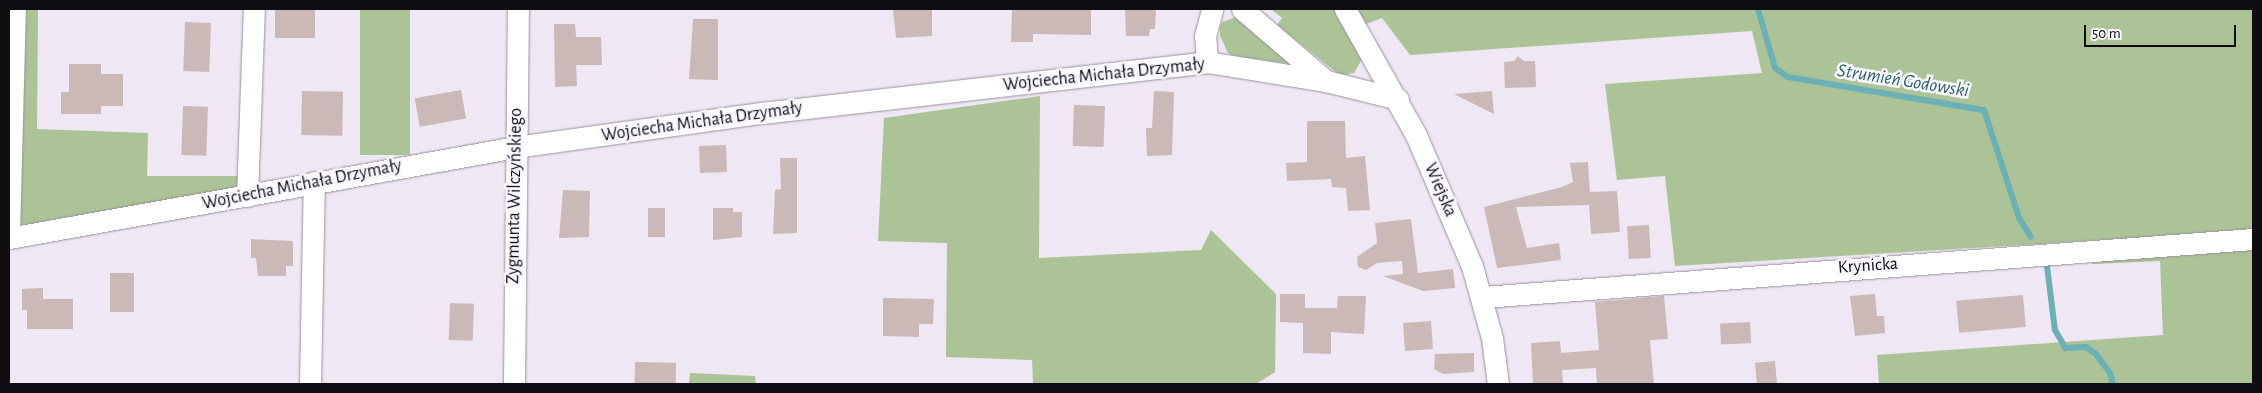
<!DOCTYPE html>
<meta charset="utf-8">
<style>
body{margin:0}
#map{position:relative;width:2262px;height:393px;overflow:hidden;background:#efe7f4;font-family:"Alegreya Sans",sans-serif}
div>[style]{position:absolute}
.green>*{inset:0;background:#abc396;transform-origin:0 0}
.stream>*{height:6px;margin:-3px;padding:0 3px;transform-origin:3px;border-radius:3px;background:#6bb0b4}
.building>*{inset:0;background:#cab9b6;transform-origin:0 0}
.roads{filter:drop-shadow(0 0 1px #98919d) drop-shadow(0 0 1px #98919d)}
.minor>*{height:21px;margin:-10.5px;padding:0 10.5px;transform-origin:10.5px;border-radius:10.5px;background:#fff}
span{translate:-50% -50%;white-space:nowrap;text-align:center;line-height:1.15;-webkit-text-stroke:5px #faf6fe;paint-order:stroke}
.street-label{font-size:18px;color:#100d12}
.water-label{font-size:19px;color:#286266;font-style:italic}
.frame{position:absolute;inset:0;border:10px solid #100d12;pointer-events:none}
.scale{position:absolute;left:2084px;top:25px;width:152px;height:22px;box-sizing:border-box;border:2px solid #100d12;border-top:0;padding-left:6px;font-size:15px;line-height:18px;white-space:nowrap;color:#100d12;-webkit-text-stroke:4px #faf6fe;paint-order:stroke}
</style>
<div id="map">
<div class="green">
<div style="clip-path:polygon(9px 9px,38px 9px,37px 129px,148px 133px,147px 176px,242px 176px,241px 183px,231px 190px,9px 229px)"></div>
<div style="left:360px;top:9px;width:50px;height:146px"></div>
<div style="clip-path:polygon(1271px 9px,2253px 9px,2253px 231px,1675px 266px,1665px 176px,1617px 180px,1605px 84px,1762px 73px,1752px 31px,1410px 55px,1382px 18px,1350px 30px,1361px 53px,1361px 61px,1354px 73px,1344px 75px,1337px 73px,1277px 25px,1282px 18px)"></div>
<div style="clip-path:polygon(1236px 17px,1294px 64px,1236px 57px,1228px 53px,1220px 36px,1220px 27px,1222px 22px)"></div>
<div style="clip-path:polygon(1040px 96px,1039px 258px,1201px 250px,1211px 230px,1276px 294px,1275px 372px,1256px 384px,1033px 384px,1032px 360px,946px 357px,947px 243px,878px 241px,884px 118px)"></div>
<div style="clip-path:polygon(2253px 243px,2253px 384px,1879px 384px,1877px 355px,2163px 335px,2160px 261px,2092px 264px,2092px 255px)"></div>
<div style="clip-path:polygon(690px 373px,755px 376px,756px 384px,689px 384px)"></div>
</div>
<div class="stream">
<div style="left:1758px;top:9px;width:61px;rotate:73.9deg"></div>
<div style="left:1775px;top:68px;width:16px;rotate:35deg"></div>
<div style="left:1788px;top:77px;width:199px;rotate:9.6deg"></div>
<div style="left:1984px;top:110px;width:114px;rotate:72deg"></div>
<div style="left:2019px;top:218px;width:22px;rotate:58deg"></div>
<div style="left:2047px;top:266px;width:64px;rotate:82.9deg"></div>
<div style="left:2055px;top:330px;width:14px;rotate:60deg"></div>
<div style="left:2062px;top:342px;width:7px;rotate:63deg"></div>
<div style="left:2065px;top:348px;width:21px;rotate:-3deg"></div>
<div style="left:2086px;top:347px;width:11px;rotate:34deg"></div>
<div style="left:2095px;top:353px;width:25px;rotate:53deg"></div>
<div style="left:2110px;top:373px;width:11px;rotate:75deg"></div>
</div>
<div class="building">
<div style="left:275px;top:9px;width:40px;height:29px"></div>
<div style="clip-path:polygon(893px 9px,932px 9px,932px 36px,896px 38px)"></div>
<div style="clip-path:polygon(1012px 9px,1091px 9px,1091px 35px,1033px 34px,1033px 42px,1011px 42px)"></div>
<div style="clip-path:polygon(1125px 9px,1156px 9px,1155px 29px,1150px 29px,1149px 36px,1126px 36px)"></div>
<div style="clip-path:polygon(693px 19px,718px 19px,718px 80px,689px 79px)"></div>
<div style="left:185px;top:22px;width:26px;height:49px;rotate:2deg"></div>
<div style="clip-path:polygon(554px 24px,575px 24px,576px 37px,601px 37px,602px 65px,576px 65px,577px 86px,555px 87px)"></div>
<div style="clip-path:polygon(1518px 56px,1524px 61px,1535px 61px,1536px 87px,1505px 88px,1504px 62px,1514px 61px)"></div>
<div style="clip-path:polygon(69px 64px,101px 64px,101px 74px,123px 74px,123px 106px,101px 106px,101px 114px,61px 114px,61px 92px,69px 92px)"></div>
<div style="left:461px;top:90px;width:29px;height:47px;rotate:80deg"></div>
<div style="left:302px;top:91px;width:41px;height:44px;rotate:1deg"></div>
<div style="clip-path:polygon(1154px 91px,1174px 92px,1172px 155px,1147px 156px,1146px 128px,1152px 128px)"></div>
<div style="clip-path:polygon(1492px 91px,1494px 114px,1454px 94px)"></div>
<div style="left:1074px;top:105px;width:31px;height:41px;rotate:2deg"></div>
<div style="left:183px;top:106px;width:25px;height:49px;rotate:2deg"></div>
<div style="clip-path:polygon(1307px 121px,1345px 121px,1346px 158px,1365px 156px,1370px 210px,1348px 211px,1346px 188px,1332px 187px,1331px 179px,1287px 181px,1286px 163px,1307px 162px)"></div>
<div style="left:726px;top:145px;width:27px;height:27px;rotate:88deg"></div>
<div style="clip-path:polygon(780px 158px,797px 158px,797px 233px,773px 234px,775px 190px,781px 189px)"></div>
<div style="clip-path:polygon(1588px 162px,1590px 192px,1617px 191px,1620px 232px,1591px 234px,1589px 205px,1516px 207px,1527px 248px,1559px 243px,1561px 260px,1497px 268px,1484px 207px,1562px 187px,1573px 182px,1570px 163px)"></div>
<div style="clip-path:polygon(563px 190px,590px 191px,589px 237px,559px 238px)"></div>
<div style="left:648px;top:208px;width:17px;height:29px"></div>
<div style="clip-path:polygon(713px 208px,733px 208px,733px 212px,742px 212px,742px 237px,713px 240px)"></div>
<div style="clip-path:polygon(1411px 219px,1418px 273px,1453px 269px,1455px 288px,1423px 291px,1383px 276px,1403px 274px,1402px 261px,1377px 263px,1366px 270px,1358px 267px,1357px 257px,1377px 243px,1375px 223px)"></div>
<div style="left:1649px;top:225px;width:33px;height:22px;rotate:87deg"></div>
<div style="clip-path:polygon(251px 239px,293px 241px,293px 266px,286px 266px,286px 276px,258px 276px,256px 258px,251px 258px)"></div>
<div style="left:110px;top:273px;width:24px;height:39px"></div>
<div style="clip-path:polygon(43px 288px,43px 299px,73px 299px,73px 329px,27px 329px,27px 310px,22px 310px,22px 289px)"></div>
<div style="clip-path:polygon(1280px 294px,1305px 294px,1305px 308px,1337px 308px,1338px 296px,1366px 296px,1364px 334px,1331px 332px,1331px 354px,1303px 353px,1303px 323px,1280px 322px)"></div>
<div style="clip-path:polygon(1875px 294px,1877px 316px,1884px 316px,1885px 333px,1855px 336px,1850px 296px)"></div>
<div style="left:2023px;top:295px;width:32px;height:67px;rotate:85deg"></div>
<div style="clip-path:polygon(1664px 296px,1668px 339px,1650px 340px,1654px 384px,1597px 384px,1596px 368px,1562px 370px,1563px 384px,1533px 384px,1531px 343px,1560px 341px,1561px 353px,1599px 350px,1595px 302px)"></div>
<div style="clip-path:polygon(883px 298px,934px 299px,933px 324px,919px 324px,919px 337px,883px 336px)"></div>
<div style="left:450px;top:303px;width:24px;height:37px;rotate:2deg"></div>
<div style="left:1431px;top:321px;width:28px;height:28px;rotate:86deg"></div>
<div style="left:1750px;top:322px;width:21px;height:30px;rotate:87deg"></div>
<div style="clip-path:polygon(1474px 353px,1474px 372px,1443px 374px,1434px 369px,1435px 354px)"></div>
<div style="left:1775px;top:361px;width:23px;height:20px;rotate:85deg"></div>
<div style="left:635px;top:362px;width:41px;height:22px;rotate:1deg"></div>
</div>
<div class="roads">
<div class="minor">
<div style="left:1242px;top:9px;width:111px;rotate:40.6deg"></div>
<div style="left:1345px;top:9px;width:145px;rotate:60.6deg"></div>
<div style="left:1416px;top:135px;width:142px;rotate:66.9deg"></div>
<div style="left:1472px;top:266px;width:75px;rotate:74.5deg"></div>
<div style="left:1492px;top:338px;width:46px;rotate:82.6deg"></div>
<div style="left:1207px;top:62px;width:26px;rotate:-94deg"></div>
<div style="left:1205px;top:36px;width:28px;rotate:-75deg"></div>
<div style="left:247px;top:196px;width:187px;rotate:-87.9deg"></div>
<div style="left:9px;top:234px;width:225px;rotate:-88.5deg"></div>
<div style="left:9px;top:238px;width:515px;rotate:-10.18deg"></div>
<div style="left:516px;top:147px;width:248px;rotate:-7.9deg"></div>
<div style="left:762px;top:113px;width:448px;rotate:-6.5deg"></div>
<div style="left:1207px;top:62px;width:121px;rotate:9.1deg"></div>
<div style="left:1326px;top:81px;width:74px;rotate:14deg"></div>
<div style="left:1483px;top:297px;width:772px;rotate:-4.31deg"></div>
<div style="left:310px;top:384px;width:202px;rotate:-88.9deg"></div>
<div style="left:514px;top:384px;width:375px;rotate:-89.4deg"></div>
</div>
</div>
<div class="street-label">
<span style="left:1104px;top:75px;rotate:-6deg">Wojciecha Michała Drzymały</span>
<span style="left:702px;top:122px;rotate:-8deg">Wojciecha Michała Drzymały</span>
<span style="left:302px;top:185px;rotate:-11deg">Wojciecha Michała Drzymały</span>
<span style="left:1440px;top:190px;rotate:67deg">Wiejska</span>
<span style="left:515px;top:196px;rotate:-89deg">Zygmunta Wilczyńskiego</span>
<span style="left:1868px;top:266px;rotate:-4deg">Krynicka</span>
</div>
<div class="water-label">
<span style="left:1903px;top:81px;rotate:9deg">Strumień Godowski</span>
</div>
<div class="frame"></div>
<div class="scale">50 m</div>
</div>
